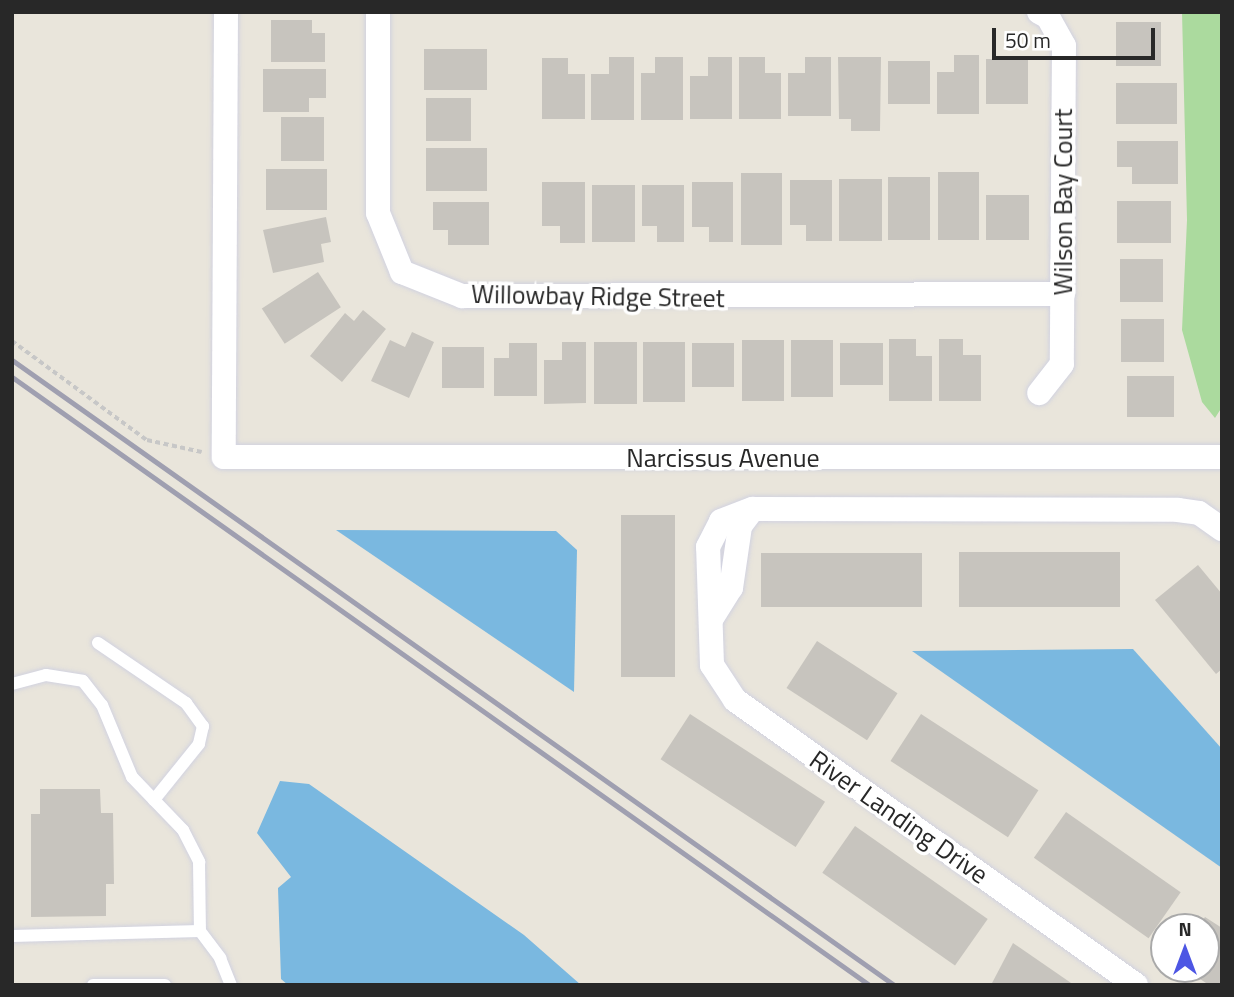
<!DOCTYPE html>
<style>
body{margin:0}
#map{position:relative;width:1234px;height:997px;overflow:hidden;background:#e9e5db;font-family:"Titillium Web",sans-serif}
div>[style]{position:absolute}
.green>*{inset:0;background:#abda9e}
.water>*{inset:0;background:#7ab8e0}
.building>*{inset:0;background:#c7c4be;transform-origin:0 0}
.path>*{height:3.5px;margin-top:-1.75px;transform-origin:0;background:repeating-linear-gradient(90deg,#c7c7c7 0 5px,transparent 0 8.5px)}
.roads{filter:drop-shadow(0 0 2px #d1d2e0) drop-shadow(0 0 2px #d1d2e0)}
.service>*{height:12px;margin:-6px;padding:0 6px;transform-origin:6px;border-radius:6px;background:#fff}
.minor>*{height:24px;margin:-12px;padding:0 12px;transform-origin:12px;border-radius:12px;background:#fff}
.rail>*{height:5px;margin:-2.5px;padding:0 2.5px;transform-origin:2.5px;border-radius:2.5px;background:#9f9fb0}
span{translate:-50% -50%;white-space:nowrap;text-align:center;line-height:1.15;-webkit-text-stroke:7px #fff;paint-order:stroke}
.street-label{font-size:26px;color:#282828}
.frame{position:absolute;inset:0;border:14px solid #282828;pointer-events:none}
.north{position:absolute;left:1150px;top:913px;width:70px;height:70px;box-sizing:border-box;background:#fff;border:2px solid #a9a9a9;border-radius:50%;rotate:0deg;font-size:19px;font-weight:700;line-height:28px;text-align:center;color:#282828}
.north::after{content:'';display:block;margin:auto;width:24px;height:32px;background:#4d56e4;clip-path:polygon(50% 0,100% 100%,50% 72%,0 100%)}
.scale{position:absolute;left:992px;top:28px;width:163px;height:32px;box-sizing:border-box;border:4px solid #282828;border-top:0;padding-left:9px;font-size:21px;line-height:24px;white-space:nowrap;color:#282828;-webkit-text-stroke:5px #fff;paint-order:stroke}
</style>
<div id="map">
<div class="green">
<div style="clip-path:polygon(1182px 12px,1222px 12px,1222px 407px,1215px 418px,1202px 402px,1182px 330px,1187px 220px)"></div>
</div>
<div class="water">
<div style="clip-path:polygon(336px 530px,556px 531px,577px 550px,574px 692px)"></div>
<div style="clip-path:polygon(1133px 649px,1222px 749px,1222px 868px,912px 651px)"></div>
<div style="clip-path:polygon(280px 781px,309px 784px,524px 935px,581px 985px,288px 985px,281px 979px,278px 888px,291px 877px,257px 833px)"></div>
</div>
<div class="building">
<div style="clip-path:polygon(271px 20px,312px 20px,312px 33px,325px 33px,325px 62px,271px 62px)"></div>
<div style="left:1116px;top:22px;width:45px;height:44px"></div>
<div style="left:424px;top:49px;width:63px;height:41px"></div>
<div style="clip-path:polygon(954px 55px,979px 55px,979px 114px,937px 114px,937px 72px,954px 72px)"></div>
<div style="clip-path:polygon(609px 57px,634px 57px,634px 120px,591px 120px,591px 74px,609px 74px)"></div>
<div style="clip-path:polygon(655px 57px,683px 57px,683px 120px,641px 120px,641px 73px,655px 73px)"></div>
<div style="clip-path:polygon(708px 57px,732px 57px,732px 119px,690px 119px,690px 76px,708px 76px)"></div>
<div style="clip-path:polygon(739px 57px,765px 57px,765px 73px,781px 73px,781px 119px,739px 119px)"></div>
<div style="clip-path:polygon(805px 57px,831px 57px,831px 116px,788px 116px,788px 73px,805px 73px)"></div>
<div style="clip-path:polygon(838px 57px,881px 57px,880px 131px,851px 131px,851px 119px,839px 119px)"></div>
<div style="clip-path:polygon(542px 58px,568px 58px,568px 74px,585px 74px,585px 119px,542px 119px)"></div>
<div style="left:986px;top:59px;width:42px;height:45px"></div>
<div style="left:888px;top:61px;width:42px;height:43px"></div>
<div style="clip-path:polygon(263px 69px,326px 69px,326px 98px,309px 98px,309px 112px,263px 112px)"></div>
<div style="left:1116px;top:83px;width:61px;height:41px"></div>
<div style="left:426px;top:98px;width:45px;height:43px"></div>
<div style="left:281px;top:117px;width:43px;height:44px"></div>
<div style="clip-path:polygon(1117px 141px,1178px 141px,1178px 184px,1132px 184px,1132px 167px,1117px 167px)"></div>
<div style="left:426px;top:148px;width:61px;height:43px"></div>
<div style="left:266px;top:169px;width:61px;height:41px"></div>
<div style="left:938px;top:172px;width:41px;height:68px"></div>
<div style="left:741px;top:173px;width:41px;height:72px"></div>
<div style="left:888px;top:177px;width:42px;height:63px"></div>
<div style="left:839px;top:179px;width:43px;height:62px"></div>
<div style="clip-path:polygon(790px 180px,832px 180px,832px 241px,806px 241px,806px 225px,790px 225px)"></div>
<div style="clip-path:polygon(542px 182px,585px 182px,585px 243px,560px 243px,560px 226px,542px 226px)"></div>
<div style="clip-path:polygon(692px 182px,733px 182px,733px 242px,709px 242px,709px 227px,692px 227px)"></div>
<div style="left:592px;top:185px;width:43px;height:57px"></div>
<div style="clip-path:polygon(642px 185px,684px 185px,684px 242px,657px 242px,657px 226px,642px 226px)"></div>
<div style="left:986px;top:195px;width:43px;height:45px"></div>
<div style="left:1117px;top:201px;width:54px;height:42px"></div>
<div style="clip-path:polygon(433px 202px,489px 202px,489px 245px,448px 245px,448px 230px,433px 230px)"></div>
<div style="clip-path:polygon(326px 217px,331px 242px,321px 244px,324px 262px,273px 273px,263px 230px)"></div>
<div style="left:1120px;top:259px;width:43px;height:43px"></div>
<div style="left:318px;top:272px;width:42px;height:67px;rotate:57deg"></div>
<div style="clip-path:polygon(363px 310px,386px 329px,342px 382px,310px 356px,345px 313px,354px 321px)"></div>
<div style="left:1121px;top:319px;width:43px;height:43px"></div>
<div style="clip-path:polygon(412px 332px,434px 342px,409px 398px,371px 381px,390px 340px,405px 347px)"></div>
<div style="clip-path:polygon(889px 339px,916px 339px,916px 356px,932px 356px,932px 401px,889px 401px)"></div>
<div style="clip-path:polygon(939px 339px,963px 339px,963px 355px,981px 355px,981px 401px,939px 401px)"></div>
<div style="left:742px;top:340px;width:42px;height:61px"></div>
<div style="left:791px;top:340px;width:42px;height:57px"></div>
<div style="clip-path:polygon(562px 342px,586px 342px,586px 403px,544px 404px,544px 360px,562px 360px)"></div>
<div style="left:594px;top:342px;width:43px;height:62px"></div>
<div style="left:643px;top:342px;width:42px;height:60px"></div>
<div style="clip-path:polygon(509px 343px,537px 343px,537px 396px,494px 396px,494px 358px,509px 358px)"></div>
<div style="left:692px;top:343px;width:42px;height:44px"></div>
<div style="left:840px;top:343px;width:43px;height:42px"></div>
<div style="left:442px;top:347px;width:42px;height:41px"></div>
<div style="left:1127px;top:376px;width:47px;height:41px"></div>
<div style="left:621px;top:515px;width:54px;height:162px"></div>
<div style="left:959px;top:552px;width:161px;height:55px"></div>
<div style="left:761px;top:553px;width:161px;height:54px"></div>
<div style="clip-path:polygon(1198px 565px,1222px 594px,1222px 669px,1216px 674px,1155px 600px)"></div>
<div style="left:817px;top:641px;width:96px;height:56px;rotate:33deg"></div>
<div style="left:690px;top:714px;width:161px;height:54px;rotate:33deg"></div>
<div style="left:921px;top:714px;width:140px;height:56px;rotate:33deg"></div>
<div style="clip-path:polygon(40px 789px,100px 789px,101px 813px,113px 813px,114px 884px,106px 884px,106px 916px,31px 917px,31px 814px,40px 814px)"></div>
<div style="left:1066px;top:812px;width:140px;height:56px;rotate:35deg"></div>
<div style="left:855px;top:826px;width:162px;height:57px;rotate:35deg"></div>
<div style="clip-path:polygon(1205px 917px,1222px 928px,1222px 985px,1209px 985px,1185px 969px,1206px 969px,1206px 927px,1198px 927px)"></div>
<div style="clip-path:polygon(1013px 943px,1074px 985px,991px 985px)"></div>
</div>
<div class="path">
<div style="left:12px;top:341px;width:167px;rotate:36.3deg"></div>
<div style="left:147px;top:440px;width:56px;rotate:12.3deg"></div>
</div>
<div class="roads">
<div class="service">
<div style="left:98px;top:643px;width:107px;rotate:34.3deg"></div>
<div style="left:186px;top:703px;width:29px;rotate:54deg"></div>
<div style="left:203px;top:726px;width:18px;rotate:103deg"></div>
<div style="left:199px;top:744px;width:72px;rotate:128.8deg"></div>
<div style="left:12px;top:684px;width:35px;rotate:-15deg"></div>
<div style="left:46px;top:675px;width:37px;rotate:9deg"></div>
<div style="left:83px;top:681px;width:31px;rotate:52deg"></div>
<div style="left:102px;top:705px;width:78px;rotate:67.4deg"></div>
<div style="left:132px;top:777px;width:74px;rotate:46.1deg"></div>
<div style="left:183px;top:830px;width:36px;rotate:63deg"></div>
<div style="left:199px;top:862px;width:69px;rotate:89.2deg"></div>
<div style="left:200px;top:931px;width:34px;rotate:53deg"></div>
<div style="left:220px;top:958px;width:29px;rotate:68deg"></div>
<div style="left:12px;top:936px;width:188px;rotate:-1.5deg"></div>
<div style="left:93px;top:985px;width:72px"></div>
</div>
<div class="minor">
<div style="left:226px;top:12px;width:445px;rotate:90.3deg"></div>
<div style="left:224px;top:457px;width:998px"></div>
<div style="left:378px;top:12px;width:201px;rotate:90deg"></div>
<div style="left:378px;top:213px;width:64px;rotate:67.9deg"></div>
<div style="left:402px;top:272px;width:65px;rotate:21.8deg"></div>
<div style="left:462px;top:296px;width:601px;rotate:-0.19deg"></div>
<div style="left:1039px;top:12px;width:10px;rotate:29deg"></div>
<div style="left:1048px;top:17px;width:33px;rotate:61deg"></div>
<div style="left:1064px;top:46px;width:318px;rotate:90.4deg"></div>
<div style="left:1062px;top:364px;width:37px;rotate:128deg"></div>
<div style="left:712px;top:618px;width:36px;rotate:-58deg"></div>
<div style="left:731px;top:588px;width:63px;rotate:-81.7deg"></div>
<div style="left:740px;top:526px;width:21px;rotate:-53deg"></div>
<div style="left:1136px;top:985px;width:492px;rotate:-144.6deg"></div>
<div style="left:735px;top:700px;width:42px;rotate:-123.3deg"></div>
<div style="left:712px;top:665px;width:118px;rotate:-91.9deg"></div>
<div style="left:708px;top:547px;width:29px;rotate:-63deg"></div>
<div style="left:721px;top:521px;width:34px;rotate:-21deg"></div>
<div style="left:753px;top:509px;width:425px;rotate:0.1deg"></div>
<div style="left:1178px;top:510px;width:21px;rotate:8deg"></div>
<div style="left:1199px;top:513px;width:28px;rotate:35deg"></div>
</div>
</div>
<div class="rail">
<div style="left:12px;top:360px;width:1081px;rotate:35.32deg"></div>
<div style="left:12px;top:377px;width:1051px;rotate:35.35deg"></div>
</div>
<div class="street-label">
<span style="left:1063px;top:202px;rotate:-90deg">Wilson Bay Court</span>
<span style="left:598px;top:296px;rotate:1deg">Willowbay Ridge Street</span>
<span style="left:723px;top:458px">Narcissus Avenue</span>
<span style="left:899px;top:817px;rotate:35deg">River Landing Drive</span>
</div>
<div class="frame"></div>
<div class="north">N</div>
<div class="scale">50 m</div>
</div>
